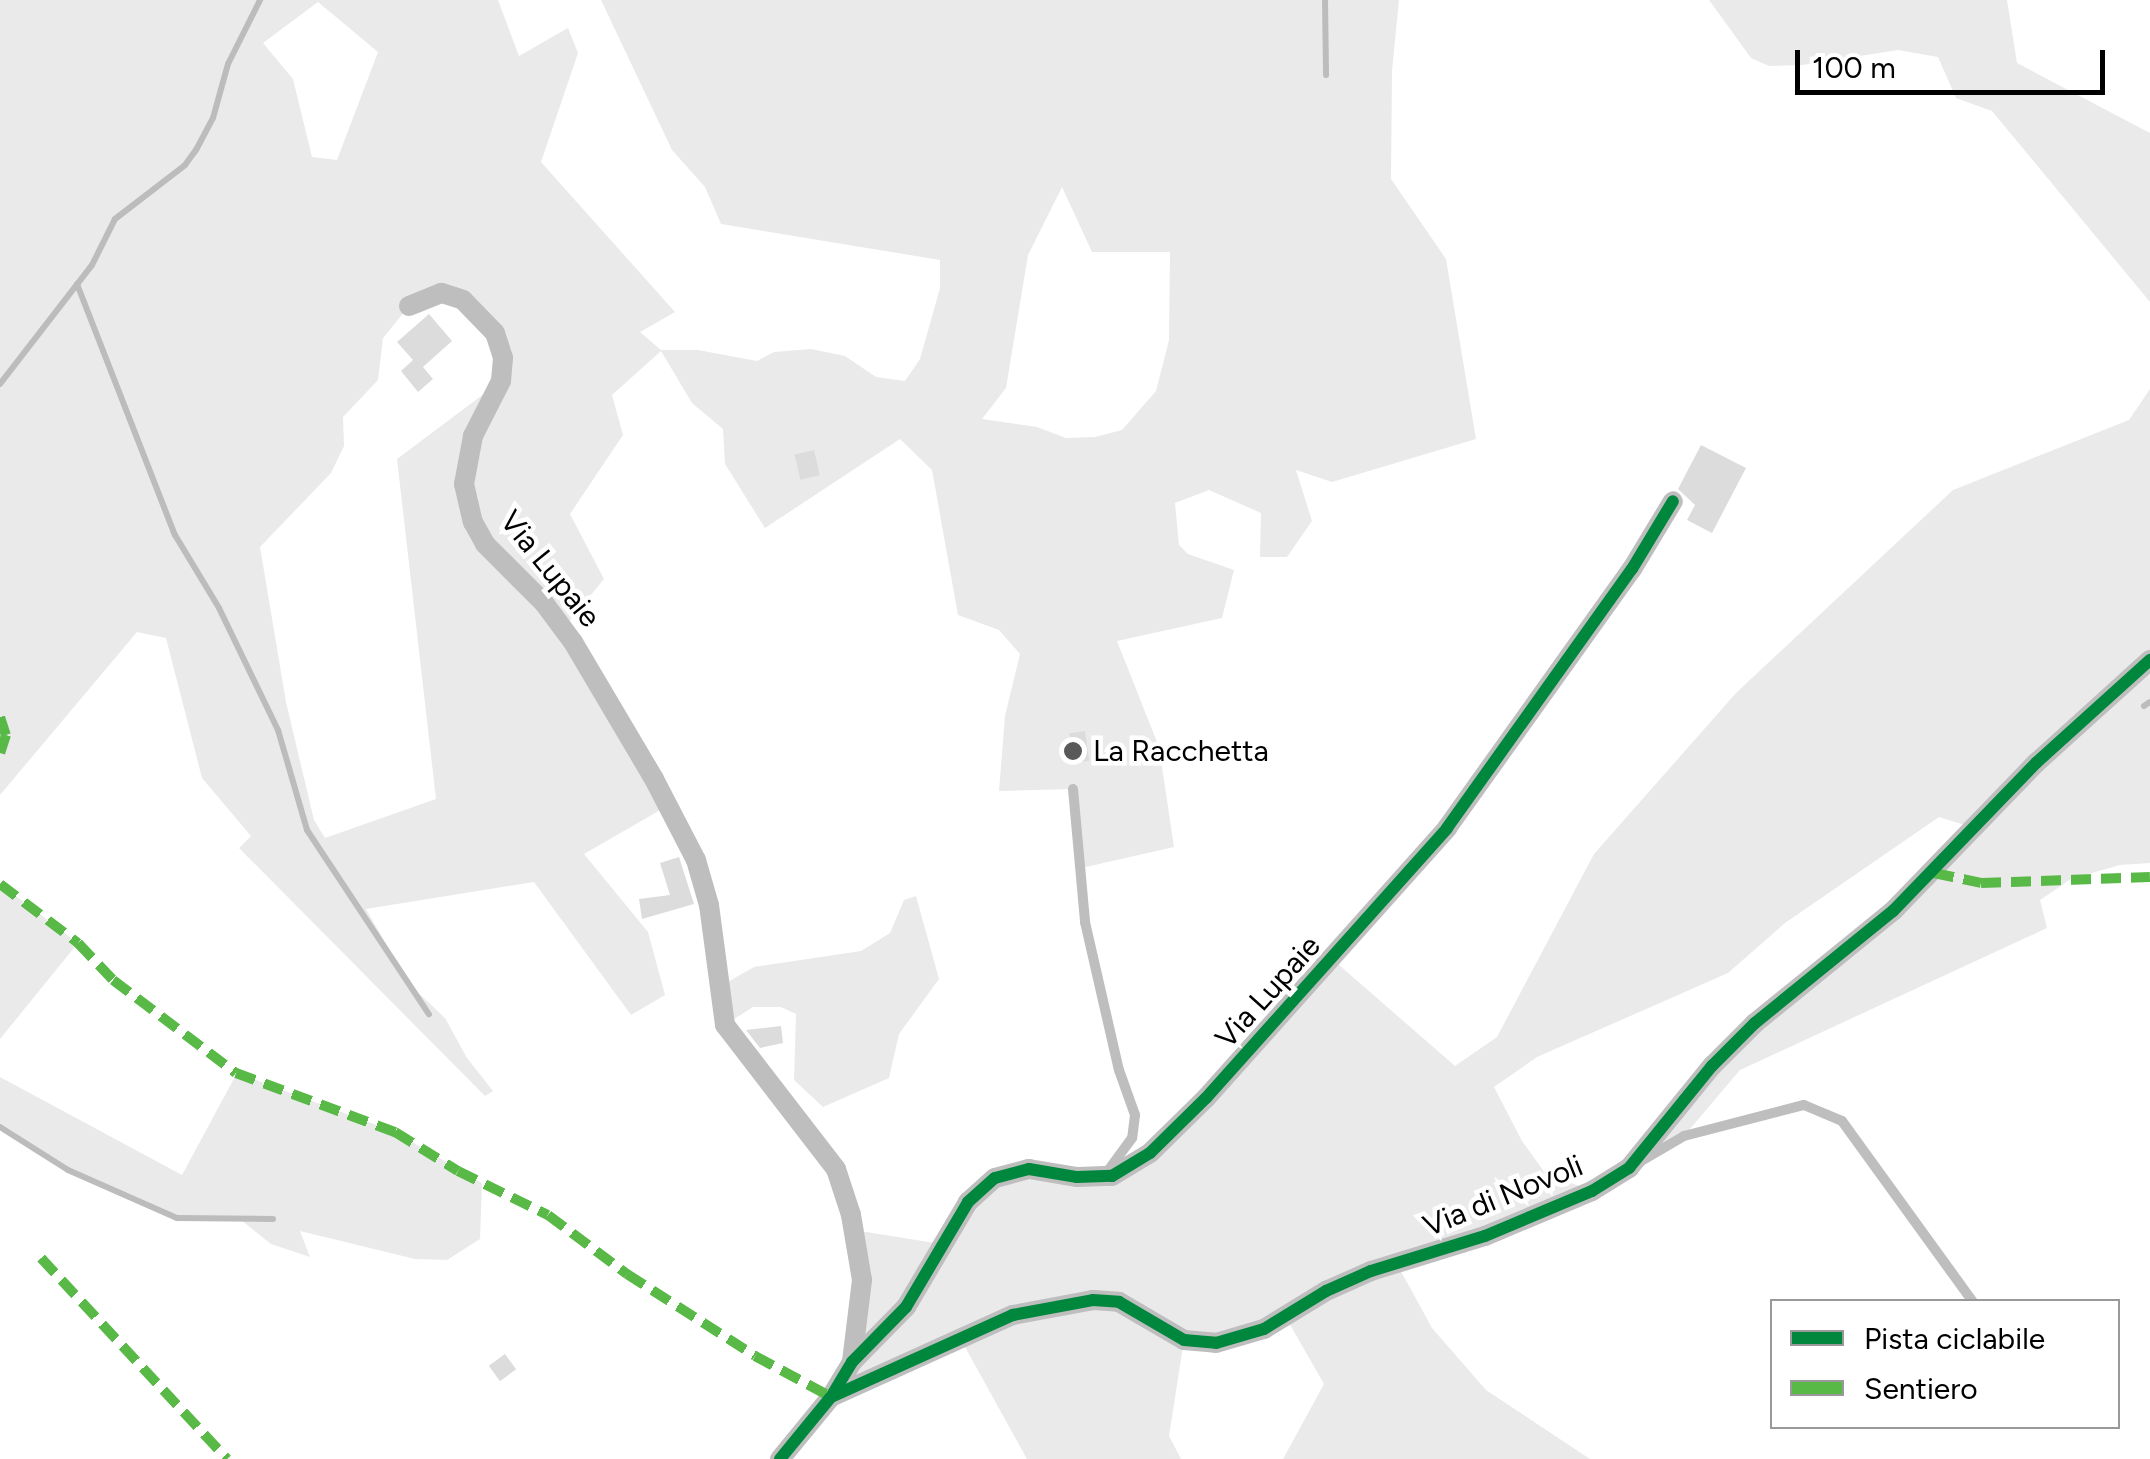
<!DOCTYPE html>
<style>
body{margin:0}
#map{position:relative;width:2150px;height:1459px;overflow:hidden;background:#fff;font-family:Figtree,sans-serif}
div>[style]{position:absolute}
.green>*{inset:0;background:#eaeaea}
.stream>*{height:6px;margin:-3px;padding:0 3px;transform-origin:3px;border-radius:3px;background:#bcbcbc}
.building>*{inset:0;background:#dcdcdc;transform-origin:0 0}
.service>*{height:10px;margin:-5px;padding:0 5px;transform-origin:5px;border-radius:5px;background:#bebebe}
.minor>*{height:20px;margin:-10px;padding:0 10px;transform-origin:10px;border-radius:10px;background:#bebebe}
.quiet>*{height:10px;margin-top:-5px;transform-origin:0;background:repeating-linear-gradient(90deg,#58b947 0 20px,transparent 0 30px)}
.cycleway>*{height:12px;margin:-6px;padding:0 6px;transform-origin:6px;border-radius:6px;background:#00873e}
.dots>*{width:28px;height:28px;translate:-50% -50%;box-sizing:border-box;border:5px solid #fff;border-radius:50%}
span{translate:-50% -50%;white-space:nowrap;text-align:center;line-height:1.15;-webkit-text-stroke:9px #fff;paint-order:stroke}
.street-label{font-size:30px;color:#000}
.poi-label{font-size:30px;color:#000}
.left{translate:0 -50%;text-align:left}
.legend{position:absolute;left:1770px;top:1299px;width:350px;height:130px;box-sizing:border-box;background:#fff;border:2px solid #999;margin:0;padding:12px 18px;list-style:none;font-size:30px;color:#000}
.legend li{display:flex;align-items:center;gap:20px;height:50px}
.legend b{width:50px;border:2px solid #999}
.scale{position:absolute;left:1795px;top:50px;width:310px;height:45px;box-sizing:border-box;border:5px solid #000;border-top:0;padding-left:12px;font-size:30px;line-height:35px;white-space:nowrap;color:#000;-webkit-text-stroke:8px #fff;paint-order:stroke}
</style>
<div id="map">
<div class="green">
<div style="clip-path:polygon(evenodd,0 0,498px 0,519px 56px,568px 28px,578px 53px,541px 162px,675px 312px,640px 332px,661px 350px,698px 350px,757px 361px,774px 352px,811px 349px,845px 356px,876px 377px,905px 381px,920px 359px,940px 288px,940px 260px,721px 224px,705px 187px,672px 150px,601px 0,1399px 0,1392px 71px,1391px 179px,1446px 259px,1476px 439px,1332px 482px,1296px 470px,1312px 521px,1287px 557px,1260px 557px,1261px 513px,1209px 490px,1175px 503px,1179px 545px,1188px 554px,1234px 570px,1222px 618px,1117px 641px,1159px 747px,1174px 847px,1077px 869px,1073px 789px,999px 791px,1005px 716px,1020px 654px,999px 630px,958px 615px,932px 470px,900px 439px,765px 528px,725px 464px,723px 429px,692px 403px,661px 351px,612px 395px,623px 435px,570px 514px,604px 579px,563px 629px,669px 805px,584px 854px,648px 932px,665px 995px,631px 1015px,534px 882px,366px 909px,409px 984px,445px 1018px,467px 1058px,493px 1091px,485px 1096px,239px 848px,251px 836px,202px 778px,166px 638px,137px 632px,0 795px,0 0,318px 2px,378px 52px,337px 160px,312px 157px,293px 79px,263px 43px,318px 2px,0 0,1062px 187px,1092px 252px,1170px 252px,1169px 340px,1156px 391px,1122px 430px,1095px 437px,1066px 438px,1037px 427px,982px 419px,1006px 388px,1028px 255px,1062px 187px,0 0,462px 300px,503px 358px,501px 381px,397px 459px,436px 799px,325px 838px,314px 820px,286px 702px,260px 547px,331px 473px,344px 446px,343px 417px,378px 380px,383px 338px,409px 306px,462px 300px)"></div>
<div style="clip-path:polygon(1709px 0,2007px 0,2017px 63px,2150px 133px,2150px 302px,1992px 111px,1956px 98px,1938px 57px,1898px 50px,1803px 65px,1769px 66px,1751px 58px)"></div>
<div style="clip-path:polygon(2150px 389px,2150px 863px,2120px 865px,2071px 879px,2040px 900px,2047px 928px,1740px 1070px,1684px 1136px,1629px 1168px,1712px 1066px,1974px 828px,1939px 817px,1785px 923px,1728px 973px,1537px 1057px,1494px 1087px,1522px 1141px,1545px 1173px,1592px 1191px,1397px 1264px,1432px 1328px,1486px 1390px,1590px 1459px,1283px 1459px,1324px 1384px,1285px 1316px,1264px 1329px,1184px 1340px,1169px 1436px,1181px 1459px,1027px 1459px,960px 1338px,831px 1397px,852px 1362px,854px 1230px,941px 1244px,995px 1178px,1077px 1177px,1150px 1153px,1331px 958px,1455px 1066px,1497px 1037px,1594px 854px,1736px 693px,1953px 490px,2129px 420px)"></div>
<div style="clip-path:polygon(0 884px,78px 943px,0 1039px)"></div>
<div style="clip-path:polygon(916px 896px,939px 979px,899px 1034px,889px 1078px,823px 1107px,794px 1080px,796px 1014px,781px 1007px,753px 1007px,725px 1025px,717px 988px,754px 967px,861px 951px,890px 933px,904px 900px)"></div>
<div style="clip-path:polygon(237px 1073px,395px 1132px,482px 1183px,480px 1239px,447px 1260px,415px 1259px,300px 1231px,310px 1257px,271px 1244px,241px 1220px,177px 1218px,137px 1202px,67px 1170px,0 1127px,0 1077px,182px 1175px)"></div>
</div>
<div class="stream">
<div style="left:1325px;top:0;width:75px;rotate:89.2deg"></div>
<div style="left:77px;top:284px;width:269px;rotate:68.7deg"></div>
<div style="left:175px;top:535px;width:85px;rotate:58.9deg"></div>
<div style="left:219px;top:608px;width:136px;rotate:64.2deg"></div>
<div style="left:278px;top:730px;width:104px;rotate:73.8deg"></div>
<div style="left:307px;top:830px;width:221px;rotate:56.5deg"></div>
<div style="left:0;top:384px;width:150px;rotate:-52.3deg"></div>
<div style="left:92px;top:265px;width:51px;rotate:-63.4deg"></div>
<div style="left:115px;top:219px;width:88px;rotate:-37.6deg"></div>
<div style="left:185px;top:165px;width:19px;rotate:-54deg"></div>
<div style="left:196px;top:150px;width:36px;rotate:-62deg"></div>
<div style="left:213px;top:118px;width:56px;rotate:-74.5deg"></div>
<div style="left:228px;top:64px;width:72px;rotate:-63.4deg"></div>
<div style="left:2144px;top:706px;width:7px;rotate:-34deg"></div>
<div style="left:0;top:1127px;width:80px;rotate:32.3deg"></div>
<div style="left:68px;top:1170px;width:119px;rotate:23.8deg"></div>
<div style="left:177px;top:1218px;width:96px;rotate:0.6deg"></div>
</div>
<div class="building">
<div style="clip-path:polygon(429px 314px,452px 341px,423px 367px,433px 379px,418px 392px,401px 371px,413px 360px,397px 342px)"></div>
<div style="clip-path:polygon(1701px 445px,1746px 468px,1712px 533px,1687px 520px,1695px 505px,1678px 489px)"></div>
<div style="left:814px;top:450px;width:26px;height:20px;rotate:77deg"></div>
<div style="left:1085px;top:731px;width:30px;height:16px;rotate:82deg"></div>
<div style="clip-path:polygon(679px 857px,694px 904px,642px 919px,639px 899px,670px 895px,660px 863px)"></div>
<div style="clip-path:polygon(781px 1026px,783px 1043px,760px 1048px,746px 1030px)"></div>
<div style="left:505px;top:1354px;width:19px;height:20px;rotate:54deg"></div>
</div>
<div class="service">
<div style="left:1073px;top:789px;width:134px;rotate:84.8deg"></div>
<div style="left:1085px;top:922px;width:152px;rotate:77.1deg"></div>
<div style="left:1119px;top:1070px;width:48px;rotate:70.4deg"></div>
<div style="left:1135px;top:1115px;width:23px;rotate:97deg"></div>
<div style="left:1132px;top:1138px;width:42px;rotate:126.3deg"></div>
<div style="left:1643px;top:1160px;width:48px;rotate:-30.3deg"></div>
<div style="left:1684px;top:1136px;width:124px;rotate:-14.5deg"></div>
<div style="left:1804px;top:1105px;width:41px;rotate:22.8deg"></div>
<div style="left:1842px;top:1121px;width:223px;rotate:54.1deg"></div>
</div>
<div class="minor">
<div style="left:409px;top:306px;width:35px;rotate:-22deg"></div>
<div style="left:442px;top:293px;width:22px;rotate:18deg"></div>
<div style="left:463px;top:300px;width:46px;rotate:45.9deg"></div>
<div style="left:495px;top:333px;width:26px;rotate:72deg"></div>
<div style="left:503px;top:358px;width:23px;rotate:95deg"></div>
<div style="left:501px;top:381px;width:62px;rotate:117deg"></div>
<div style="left:473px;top:436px;width:49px;rotate:100.6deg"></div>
<div style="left:464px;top:484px;width:39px;rotate:77deg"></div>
<div style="left:473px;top:522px;width:25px;rotate:61deg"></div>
<div style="left:485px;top:544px;width:83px;rotate:45deg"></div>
<div style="left:544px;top:603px;width:49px;rotate:53.4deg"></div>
<div style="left:573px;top:642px;width:159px;rotate:59.4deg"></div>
<div style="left:654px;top:779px;width:91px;rotate:62.6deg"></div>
<div style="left:696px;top:860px;width:47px;rotate:73.9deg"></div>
<div style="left:709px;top:905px;width:121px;rotate:82.4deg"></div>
<div style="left:725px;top:1025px;width:182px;rotate:52.4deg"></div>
<div style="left:836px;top:1169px;width:48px;rotate:71.9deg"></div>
<div style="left:851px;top:1215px;width:66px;rotate:80.4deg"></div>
<div style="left:862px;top:1280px;width:83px;rotate:97deg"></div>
<div style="left:831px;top:1397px;width:200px;rotate:-24.3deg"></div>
<div style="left:1013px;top:1315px;width:81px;rotate:-10.6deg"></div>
<div style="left:1093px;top:1300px;width:26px;rotate:4deg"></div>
<div style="left:1119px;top:1302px;width:75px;rotate:30.3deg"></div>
<div style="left:1184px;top:1340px;width:32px;rotate:5deg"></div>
<div style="left:1216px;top:1343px;width:50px;rotate:-16.3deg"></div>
<div style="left:1264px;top:1329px;width:73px;rotate:-31.5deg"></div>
<div style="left:1326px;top:1291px;width:49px;rotate:-24deg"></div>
<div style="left:1371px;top:1271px;width:119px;rotate:-17.1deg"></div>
<div style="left:1485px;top:1236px;width:116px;rotate:-22.8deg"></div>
<div style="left:1592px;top:1191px;width:44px;rotate:-31.9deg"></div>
<div style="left:1629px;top:1168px;width:132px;rotate:-50.9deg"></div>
<div style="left:1712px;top:1066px;width:61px;rotate:-45deg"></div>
<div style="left:1755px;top:1023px;width:178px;rotate:-39.1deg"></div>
<div style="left:1893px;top:911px;width:206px;rotate:-46deg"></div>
<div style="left:2036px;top:763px;width:154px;rotate:-42.1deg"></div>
<div style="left:780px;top:1459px;width:80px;rotate:-50.6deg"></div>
<div style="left:831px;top:1397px;width:41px;rotate:-59deg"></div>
<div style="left:852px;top:1362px;width:77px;rotate:-45.5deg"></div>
<div style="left:906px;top:1307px;width:122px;rotate:-59.4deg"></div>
<div style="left:968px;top:1202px;width:36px;rotate:-42deg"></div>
<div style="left:995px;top:1178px;width:35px;rotate:-15deg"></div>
<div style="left:1029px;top:1169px;width:49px;rotate:9.5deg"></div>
<div style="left:1077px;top:1177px;width:35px;rotate:-2deg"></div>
<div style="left:1112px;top:1176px;width:44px;rotate:-31.2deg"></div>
<div style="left:1150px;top:1153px;width:78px;rotate:-44.5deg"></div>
<div style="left:1206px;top:1098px;width:362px;rotate:-48.2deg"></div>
<div style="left:1447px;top:828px;width:318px;rotate:-54.5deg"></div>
<div style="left:1632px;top:569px;width:79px;rotate:-58.9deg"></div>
</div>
<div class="quiet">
<div style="left:0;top:717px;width:19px;rotate:72deg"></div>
<div style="left:6px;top:735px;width:19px;rotate:108deg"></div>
<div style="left:1934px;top:873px;width:48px;rotate:12deg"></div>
<div style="left:1981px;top:883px;width:169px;rotate:-2deg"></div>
<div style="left:0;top:884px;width:98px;rotate:37.1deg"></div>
<div style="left:78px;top:943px;width:51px;rotate:46.6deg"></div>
<div style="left:113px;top:980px;width:154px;rotate:37.1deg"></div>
<div style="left:236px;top:1073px;width:170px;rotate:20.4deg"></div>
<div style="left:395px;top:1132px;width:74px;rotate:31.8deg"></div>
<div style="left:458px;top:1171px;width:100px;rotate:26.1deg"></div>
<div style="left:548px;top:1215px;width:99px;rotate:36.8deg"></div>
<div style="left:627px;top:1274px;width:152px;rotate:32.6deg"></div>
<div style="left:755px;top:1356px;width:86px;rotate:28.3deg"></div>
<div style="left:41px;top:1258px;width:274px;rotate:47.2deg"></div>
</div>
<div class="cycleway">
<div style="left:831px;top:1397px;width:200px;rotate:-24.3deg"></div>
<div style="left:1013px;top:1315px;width:81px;rotate:-10.6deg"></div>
<div style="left:1093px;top:1300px;width:26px;rotate:4deg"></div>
<div style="left:1119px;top:1302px;width:75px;rotate:30.3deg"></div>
<div style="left:1184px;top:1340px;width:32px;rotate:5deg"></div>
<div style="left:1216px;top:1343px;width:50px;rotate:-16.3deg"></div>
<div style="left:1264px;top:1329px;width:73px;rotate:-31.5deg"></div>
<div style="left:1326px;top:1291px;width:49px;rotate:-24deg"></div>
<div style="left:1371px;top:1271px;width:119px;rotate:-17.1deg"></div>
<div style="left:1485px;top:1236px;width:116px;rotate:-22.8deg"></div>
<div style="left:1592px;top:1191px;width:44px;rotate:-31.9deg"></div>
<div style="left:1629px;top:1168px;width:132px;rotate:-50.9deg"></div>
<div style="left:1712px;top:1066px;width:61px;rotate:-45deg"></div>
<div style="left:1755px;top:1023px;width:178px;rotate:-39.1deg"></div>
<div style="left:1893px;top:911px;width:206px;rotate:-46deg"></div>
<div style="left:2036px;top:763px;width:154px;rotate:-42.1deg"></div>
<div style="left:780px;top:1459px;width:80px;rotate:-50.6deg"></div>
<div style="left:831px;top:1397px;width:41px;rotate:-59deg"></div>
<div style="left:852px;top:1362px;width:77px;rotate:-45.5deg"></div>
<div style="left:906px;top:1307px;width:122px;rotate:-59.4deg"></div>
<div style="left:968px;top:1202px;width:36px;rotate:-42deg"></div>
<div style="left:995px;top:1178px;width:35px;rotate:-15deg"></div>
<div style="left:1029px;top:1169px;width:49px;rotate:9.5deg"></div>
<div style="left:1077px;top:1177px;width:35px;rotate:-2deg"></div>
<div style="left:1112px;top:1176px;width:44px;rotate:-31.2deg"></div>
<div style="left:1150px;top:1153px;width:78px;rotate:-44.5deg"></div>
<div style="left:1206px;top:1098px;width:362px;rotate:-48.2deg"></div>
<div style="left:1447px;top:828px;width:318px;rotate:-54.5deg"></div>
<div style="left:1632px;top:569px;width:79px;rotate:-58.9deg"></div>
</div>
<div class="dots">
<div style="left:1073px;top:751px;background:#595959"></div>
</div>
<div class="street-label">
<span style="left:550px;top:569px;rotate:51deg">Via Lupaie</span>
<span style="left:1268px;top:992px;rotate:-48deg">Via Lupaie</span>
<span style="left:1503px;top:1196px;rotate:-22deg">Via di Novoli</span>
</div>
<div class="poi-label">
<span class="left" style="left:1093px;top:751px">La Racchetta</span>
</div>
<ul class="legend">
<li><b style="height:12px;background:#00873e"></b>Pista ciclabile</li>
<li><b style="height:12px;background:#58b947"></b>Sentiero</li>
</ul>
<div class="scale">100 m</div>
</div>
